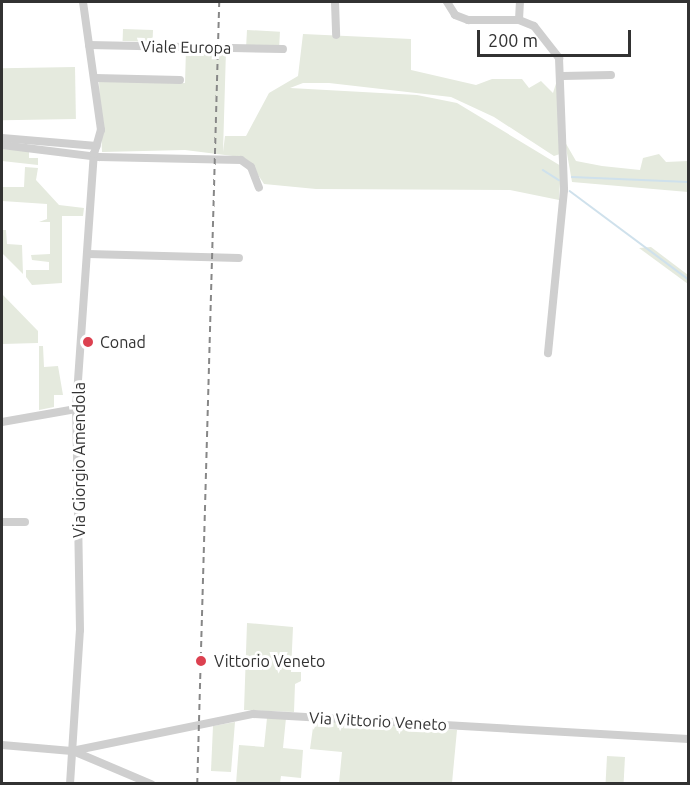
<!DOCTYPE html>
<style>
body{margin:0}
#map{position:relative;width:690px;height:785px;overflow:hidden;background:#fff;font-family:Ubuntu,sans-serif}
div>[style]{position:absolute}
.green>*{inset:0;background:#e5eade;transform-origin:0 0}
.stream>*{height:1.5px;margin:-0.75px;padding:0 0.75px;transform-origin:0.75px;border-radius:0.75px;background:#cfe1ec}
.minor>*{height:8px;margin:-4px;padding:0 4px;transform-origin:4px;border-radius:4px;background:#cfcfcf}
.rail>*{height:1.5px;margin-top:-0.75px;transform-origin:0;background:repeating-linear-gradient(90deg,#878787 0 6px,transparent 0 10.5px)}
.dots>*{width:16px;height:16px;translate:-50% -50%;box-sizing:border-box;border:3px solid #fff;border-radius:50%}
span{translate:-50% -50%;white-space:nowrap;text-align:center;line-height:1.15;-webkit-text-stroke:6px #fff;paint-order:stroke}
.street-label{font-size:16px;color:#323232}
.poi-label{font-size:16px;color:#323232}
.left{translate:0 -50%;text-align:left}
.frame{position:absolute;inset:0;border:3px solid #323232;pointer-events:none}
.scale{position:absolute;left:477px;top:30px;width:154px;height:27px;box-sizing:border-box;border:3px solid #323232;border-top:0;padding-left:8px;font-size:18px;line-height:21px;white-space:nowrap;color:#323232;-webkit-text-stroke:4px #fff;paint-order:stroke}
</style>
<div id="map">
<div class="green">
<div style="left:123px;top:29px;width:30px;height:12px;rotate:2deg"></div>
<div style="left:247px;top:30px;width:33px;height:15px;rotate:3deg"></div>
<div style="clip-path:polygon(303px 34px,411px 39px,411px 70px,476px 85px,492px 79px,522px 79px,529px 88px,541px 81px,553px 93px,559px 74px,563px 153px,554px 156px,494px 117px,451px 97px,329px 83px,303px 83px,290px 88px,417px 95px,457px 103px,561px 166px,559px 200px,510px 190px,316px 189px,264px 184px,249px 161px,233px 156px,185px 150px,102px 152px,99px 81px,185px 83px,186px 49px,226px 50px,223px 152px,225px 136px,246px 136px,269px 93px,298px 76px)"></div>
<div style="left:75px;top:67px;width:52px;height:73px;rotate:89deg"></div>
<div style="clip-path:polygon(565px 142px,576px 161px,602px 166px,640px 170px,643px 158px,659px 154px,666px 162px,688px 161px,688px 192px,572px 182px)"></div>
<div style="clip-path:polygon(2px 149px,29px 151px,29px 158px,38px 158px,38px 165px,2px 161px)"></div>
<div style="clip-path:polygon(25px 167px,38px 168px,36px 180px,59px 205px,84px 208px,83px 216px,62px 216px,62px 283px,32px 285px,26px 277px,26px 270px,49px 270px,49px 262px,32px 260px,31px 255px,50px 254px,50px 222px,39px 222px,47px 219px,47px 204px,2px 201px,2px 187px,24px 187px)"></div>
<div style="clip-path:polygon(2px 230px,6px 230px,7px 244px,22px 245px,23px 274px,2px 253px)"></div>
<div style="clip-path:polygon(651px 247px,688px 275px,688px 284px,639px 248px)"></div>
<div style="clip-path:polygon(2px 294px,38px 331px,38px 343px,2px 344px)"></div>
<div style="clip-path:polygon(39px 346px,43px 346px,44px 367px,58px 366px,63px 395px,54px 395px,54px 407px,39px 410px)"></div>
<div style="clip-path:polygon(247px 623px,293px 627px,291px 672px,301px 672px,301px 681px,295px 684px,294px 712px,244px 710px)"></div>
<div style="clip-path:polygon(267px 718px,286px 718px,283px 748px,303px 750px,301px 778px,281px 776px,280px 783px,236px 784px,239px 745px,264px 747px)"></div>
<div style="clip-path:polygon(314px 720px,457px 730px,452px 783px,339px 783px,342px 752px,310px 749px)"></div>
<div style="clip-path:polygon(235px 722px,231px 772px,211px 771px,213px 726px)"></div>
<div style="left:607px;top:756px;width:18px;height:27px;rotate:3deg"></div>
</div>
<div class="stream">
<div style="left:543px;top:170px;width:19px;rotate:32deg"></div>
<div style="left:572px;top:177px;width:116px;rotate:2.5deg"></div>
<div style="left:570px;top:191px;width:147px;rotate:36.7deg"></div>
</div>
<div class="minor">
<div style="left:335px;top:2px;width:33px;rotate:88deg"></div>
<div style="left:447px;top:2px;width:15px;rotate:58deg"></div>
<div style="left:455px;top:15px;width:14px;rotate:21deg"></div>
<div style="left:468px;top:20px;width:51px"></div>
<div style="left:519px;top:20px;width:16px;rotate:22deg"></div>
<div style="left:534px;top:26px;width:41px;rotate:52deg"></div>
<div style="left:559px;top:58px;width:132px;rotate:87.8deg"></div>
<div style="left:564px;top:190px;width:164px;rotate:95.6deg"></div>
<div style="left:519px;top:20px;width:18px;rotate:-87deg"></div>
<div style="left:89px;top:45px;width:194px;rotate:1.2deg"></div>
<div style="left:563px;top:76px;width:48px;rotate:-1.2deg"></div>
<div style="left:95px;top:78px;width:85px;rotate:1.3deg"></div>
<div style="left:2px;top:138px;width:95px;rotate:4.8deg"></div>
<div style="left:2px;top:145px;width:98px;rotate:7.1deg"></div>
<div style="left:99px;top:157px;width:142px;rotate:1.2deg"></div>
<div style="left:241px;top:160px;width:12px;rotate:35deg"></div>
<div style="left:251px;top:167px;width:22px;rotate:69deg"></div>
<div style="left:88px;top:254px;width:151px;rotate:1.5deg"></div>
<div style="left:2px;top:422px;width:75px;rotate:-10deg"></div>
<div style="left:2px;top:522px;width:23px"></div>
<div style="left:2px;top:745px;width:70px;rotate:4.9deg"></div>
<div style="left:72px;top:751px;width:185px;rotate:-11.6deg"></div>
<div style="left:253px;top:714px;width:436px;rotate:3.3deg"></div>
<div style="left:73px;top:751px;width:85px;rotate:22.9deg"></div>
<div style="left:70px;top:784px;width:154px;rotate:-86.3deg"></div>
<div style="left:80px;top:630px;width:221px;rotate:-91deg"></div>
<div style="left:76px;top:409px;width:256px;rotate:-86deg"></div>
<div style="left:94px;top:154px;width:25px;rotate:-74deg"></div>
<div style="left:101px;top:130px;width:129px;rotate:-98deg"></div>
</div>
<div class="rail">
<div style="left:197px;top:784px;width:782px;rotate:-88.39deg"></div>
</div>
<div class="dots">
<div style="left:88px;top:342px;background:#dc4150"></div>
<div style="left:201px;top:661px;background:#dc4150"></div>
</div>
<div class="street-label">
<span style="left:186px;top:47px;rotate:1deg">Viale Europa</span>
<span style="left:79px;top:460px;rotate:-90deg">Via Giorgio Amendola</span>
<span style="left:378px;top:721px;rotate:3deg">Via Vittorio Veneto</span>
</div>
<div class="poi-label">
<span class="left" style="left:100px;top:342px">Conad</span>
<span class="left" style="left:214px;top:661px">Vittorio Veneto</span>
</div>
<div class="frame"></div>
<div class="scale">200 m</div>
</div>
